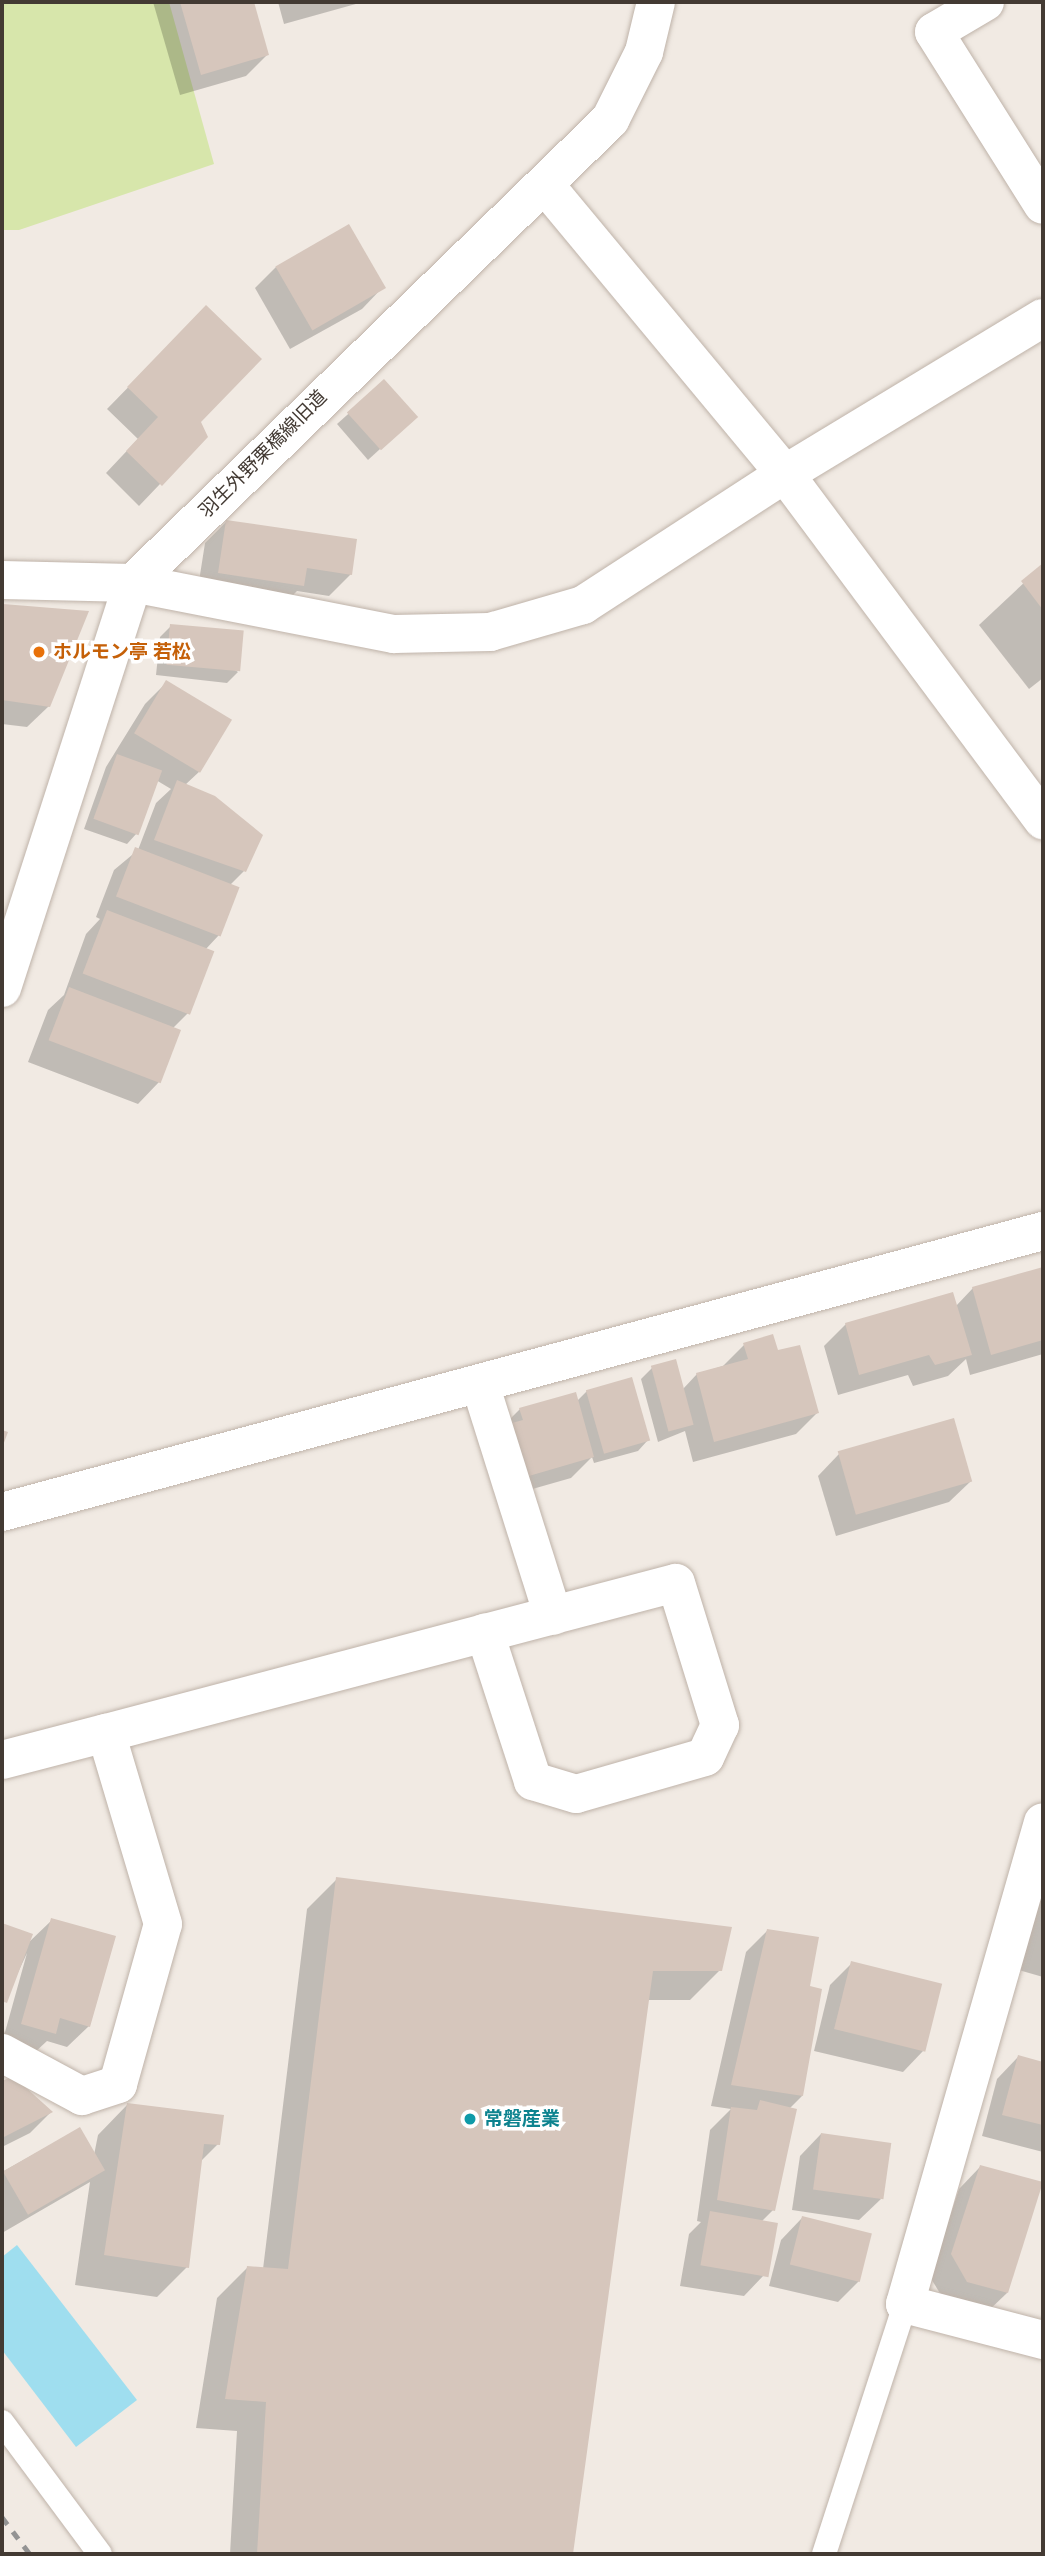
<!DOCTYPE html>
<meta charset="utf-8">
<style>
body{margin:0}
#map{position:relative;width:1045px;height:2556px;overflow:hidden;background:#f1eae3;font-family:"Open Sans","Noto Sans JP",sans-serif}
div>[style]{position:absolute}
.green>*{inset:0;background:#d7e6ab}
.water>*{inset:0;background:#9fdeef}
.shadow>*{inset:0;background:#0003}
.building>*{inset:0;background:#d6c6bc;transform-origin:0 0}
.roads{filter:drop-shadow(0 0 2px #bfb3a9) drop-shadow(0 0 2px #bfb3a9)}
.service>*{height:24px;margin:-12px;padding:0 12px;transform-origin:12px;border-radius:12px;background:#fff}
.minor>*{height:38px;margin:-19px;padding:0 19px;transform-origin:19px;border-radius:19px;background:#fff}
.tertiary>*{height:38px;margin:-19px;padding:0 19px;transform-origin:19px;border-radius:19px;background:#fff}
.rail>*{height:5px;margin-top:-2.5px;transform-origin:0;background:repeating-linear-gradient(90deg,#939393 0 9px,transparent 0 18px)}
.dots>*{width:19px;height:19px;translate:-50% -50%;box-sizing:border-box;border:4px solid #fff;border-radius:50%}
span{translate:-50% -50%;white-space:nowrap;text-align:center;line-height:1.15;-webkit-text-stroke:7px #fff;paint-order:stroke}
.street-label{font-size:19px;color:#433a33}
.food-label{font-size:19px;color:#c56008;font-weight:700}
.left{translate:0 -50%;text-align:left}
.culture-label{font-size:19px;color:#0d838f;font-weight:700}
.frame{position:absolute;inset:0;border:4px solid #433a33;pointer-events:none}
</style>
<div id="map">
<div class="green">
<div style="clip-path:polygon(2px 2px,169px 2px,214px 164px,19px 230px,2px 230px)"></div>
</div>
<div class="water">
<div style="clip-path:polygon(17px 2245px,137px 2400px,76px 2447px,2px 2350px,2px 2257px)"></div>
</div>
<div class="shadow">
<div style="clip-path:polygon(153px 2px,253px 2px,267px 55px,246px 76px,180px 95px)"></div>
<div style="clip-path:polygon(278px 2px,363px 2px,284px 24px)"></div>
<div style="clip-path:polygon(276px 267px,383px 287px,362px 309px,290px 349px,255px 288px)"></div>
<div style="clip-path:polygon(185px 329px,199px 421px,160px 484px,139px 506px,106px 473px,138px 439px,107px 409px)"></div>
<div style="clip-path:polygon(384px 382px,404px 427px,368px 460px,337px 424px)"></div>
<div style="clip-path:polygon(226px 522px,351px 574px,329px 596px,297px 591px,281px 607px,197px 594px,205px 543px)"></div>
<div style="clip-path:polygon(1043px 565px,1043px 678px,1029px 689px,979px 625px)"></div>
<div style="clip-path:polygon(4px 606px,49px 706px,27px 727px,2px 724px)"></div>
<div style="clip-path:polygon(171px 626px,238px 672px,227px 683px,156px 675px,160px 637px)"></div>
<div style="clip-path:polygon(166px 683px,230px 720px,200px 771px,185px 785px,244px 871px,230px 885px,219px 935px,205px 950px,188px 1013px,172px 1029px,159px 1082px,138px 1104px,28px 1062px,48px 1010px,64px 995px,86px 934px,100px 919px,96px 917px,114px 870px,138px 850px,156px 803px,171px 789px,156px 780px,137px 833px,127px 844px,84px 829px,106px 767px,145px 704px)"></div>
<div style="clip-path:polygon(1043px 1269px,1043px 1354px,970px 1375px,966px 1359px,948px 1376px,913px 1386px,908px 1375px,838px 1395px,824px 1346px,846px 1324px,956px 1306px,973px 1288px)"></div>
<div style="clip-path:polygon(744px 1345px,776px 1352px,817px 1413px,796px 1434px,693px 1462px,685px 1431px,658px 1442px,641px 1379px,652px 1368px,683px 1389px,697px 1374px,723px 1366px)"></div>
<div style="clip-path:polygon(587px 1391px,648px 1440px,638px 1451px,594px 1463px,592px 1457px,571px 1478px,501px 1498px,498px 1431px,520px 1409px,577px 1401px)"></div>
<div style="clip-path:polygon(839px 1454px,971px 1481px,949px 1502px,836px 1536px,818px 1476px)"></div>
<div style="clip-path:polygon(1043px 1856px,1043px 1977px,1012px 1968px)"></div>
<div style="clip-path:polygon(337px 1879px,720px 1970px,690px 2000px,648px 2000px,571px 2554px,230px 2554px,237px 2431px,196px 2428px,217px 2298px,247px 2268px,263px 2269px,307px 1909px)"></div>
<div style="clip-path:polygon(52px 1920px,89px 2026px,67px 2047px,47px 2041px,33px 2054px,2px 2043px,27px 1953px,2px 2007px,2px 1925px,31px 1935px,27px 1944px)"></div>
<div style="clip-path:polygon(767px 1931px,802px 2096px,789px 2109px,773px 2210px,761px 2222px,765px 2274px,744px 2296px,680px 2286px,689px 2234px,701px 2222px,697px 2221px,710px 2130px,731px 2109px,711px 2106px,746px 1952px)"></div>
<div style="clip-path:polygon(852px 1963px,924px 2050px,903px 2072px,814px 2051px,830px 1985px)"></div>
<div style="clip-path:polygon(1018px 2057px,1043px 2063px,1043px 2152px,982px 2136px,997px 2079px)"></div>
<div style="clip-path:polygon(12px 2078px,51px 2112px,30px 2133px,2px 2147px,2px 2083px)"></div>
<div style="clip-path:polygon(127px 2105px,218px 2144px,200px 2162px,187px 2267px,157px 2297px,75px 2285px,90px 2182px,2px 2233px,2px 2172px,79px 2129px,94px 2155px,98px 2135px)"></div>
<div style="clip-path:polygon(821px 2134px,881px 2199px,859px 2220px,792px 2210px,800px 2156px)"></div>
<div style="clip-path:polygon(980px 2167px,1007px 2293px,985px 2314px,946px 2303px,930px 2277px,959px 2189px)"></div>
<div style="clip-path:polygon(802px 2218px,859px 2281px,838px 2302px,769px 2286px,781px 2240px)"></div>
</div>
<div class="building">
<div style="clip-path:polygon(180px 2px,254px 2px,269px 55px,201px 75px)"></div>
<div style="left:349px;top:224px;width:74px;height:85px;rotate:60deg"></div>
<div style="clip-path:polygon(206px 305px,262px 359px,201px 422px,208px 437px,162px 486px,126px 451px,158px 417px,127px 387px)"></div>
<div style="left:384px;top:379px;width:51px;height:50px;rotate:48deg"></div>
<div style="clip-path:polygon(226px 520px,357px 539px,352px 575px,307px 568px,304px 586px,218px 573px)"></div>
<div style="clip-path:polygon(1043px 563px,1043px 610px,1021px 581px)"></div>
<div style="clip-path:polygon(3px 604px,89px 611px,50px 707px,2px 700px)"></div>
<div style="left:170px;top:624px;width:74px;height:41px;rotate:5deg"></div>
<div style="left:166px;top:680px;width:77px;height:62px;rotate:31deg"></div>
<div style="left:117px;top:754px;width:48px;height:69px;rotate:20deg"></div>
<div style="clip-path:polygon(177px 780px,215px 796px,263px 835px,246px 872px,154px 840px)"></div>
<div style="left:135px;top:847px;width:112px;height:53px;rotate:21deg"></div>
<div style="left:107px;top:910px;width:115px;height:68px;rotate:21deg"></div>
<div style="left:69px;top:987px;width:120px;height:57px;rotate:21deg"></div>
<div style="clip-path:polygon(1043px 1267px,1043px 1340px,991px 1355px,972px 1287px)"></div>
<div style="clip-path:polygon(953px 1292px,972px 1355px,935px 1365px,929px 1355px,859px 1375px,845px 1323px)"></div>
<div style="clip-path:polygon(773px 1334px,778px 1350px,800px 1345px,819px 1413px,714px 1442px,696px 1373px,748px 1359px,743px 1343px)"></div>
<div style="left:676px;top:1359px;width:68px;height:26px;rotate:75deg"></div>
<div style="left:632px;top:1377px;width:66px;height:48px;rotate:74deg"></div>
<div style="clip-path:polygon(576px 1392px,594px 1457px,522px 1478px,508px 1424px,523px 1420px,519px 1408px)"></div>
<div style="left:954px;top:1418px;width:66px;height:121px;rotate:74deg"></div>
<div style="clip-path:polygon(2px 1430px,8px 1432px,2px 1448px)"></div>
<div style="clip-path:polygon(336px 1877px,732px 1927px,722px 1971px,653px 1971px,573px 2554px,257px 2554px,266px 2402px,225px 2399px,247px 2266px,288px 2269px)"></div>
<div style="clip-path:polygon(51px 1918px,116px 1936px,90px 2027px,60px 2018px,56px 2034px,21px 2024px)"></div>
<div style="clip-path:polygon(2px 1923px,33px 1934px,7px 2003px,2px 2001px)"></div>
<div style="clip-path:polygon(767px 1929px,819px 1937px,810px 1986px,822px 1989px,803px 2096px,731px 2085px)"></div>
<div style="left:851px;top:1961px;width:94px;height:70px;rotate:14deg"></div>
<div style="clip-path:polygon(1018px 2055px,1043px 2062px,1043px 2125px,1002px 2115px)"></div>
<div style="clip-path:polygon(13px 2076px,53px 2112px,2px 2138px,2px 2081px)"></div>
<div style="clip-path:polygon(760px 2100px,797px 2109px,775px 2211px,717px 2200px,731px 2107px,757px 2110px)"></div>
<div style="clip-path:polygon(127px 2103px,224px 2115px,220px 2145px,204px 2144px,189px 2268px,104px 2255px)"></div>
<div style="left:80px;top:2127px;width:50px;height:89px;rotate:60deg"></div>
<div style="left:821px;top:2133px;width:71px;height:57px;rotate:8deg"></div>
<div style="clip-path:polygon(980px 2165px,1043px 2182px,1008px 2293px,967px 2282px,951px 2254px)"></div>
<div style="left:710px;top:2211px;width:69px;height:55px;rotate:10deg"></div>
<div style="left:802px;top:2216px;width:72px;height:50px;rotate:14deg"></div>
</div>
<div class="roads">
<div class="service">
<div style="left:2px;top:2422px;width:164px;rotate:53.4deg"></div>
<div style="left:824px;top:2554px;width:263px;rotate:-72deg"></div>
</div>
<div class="minor">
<div style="left:985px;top:2px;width:59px;rotate:149.5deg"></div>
<div style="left:934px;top:32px;width:204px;rotate:57.8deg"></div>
<div style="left:545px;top:185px;width:376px;rotate:50.3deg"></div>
<div style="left:785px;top:474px;width:432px;rotate:53.3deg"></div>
<div style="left:2px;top:580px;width:131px;rotate:1.3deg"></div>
<div style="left:133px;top:583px;width:266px;rotate:11.1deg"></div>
<div style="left:394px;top:634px;width:96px;rotate:-1.2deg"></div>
<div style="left:490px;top:632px;width:97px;rotate:-16.2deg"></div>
<div style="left:583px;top:605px;width:241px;rotate:-33deg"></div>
<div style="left:785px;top:474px;width:301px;rotate:-31.2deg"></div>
<div style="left:480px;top:1384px;width:243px;rotate:72.5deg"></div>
<div style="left:2px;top:1512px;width:1078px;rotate:-15.11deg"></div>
<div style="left:2px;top:1760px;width:107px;rotate:-14.6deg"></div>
<div style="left:106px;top:1733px;width:392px;rotate:-14.8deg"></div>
<div style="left:485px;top:1633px;width:197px;rotate:-14.7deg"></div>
<div style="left:676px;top:1583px;width:149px;rotate:72.8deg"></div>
<div style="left:720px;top:1725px;width:35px;rotate:115deg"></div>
<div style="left:705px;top:1757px;width:134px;rotate:164deg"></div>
<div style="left:576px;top:1794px;width:45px;rotate:-163.2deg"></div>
<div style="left:533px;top:1781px;width:156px;rotate:-108deg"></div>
<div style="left:2px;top:2053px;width:91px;rotate:28.3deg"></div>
<div style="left:82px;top:2096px;width:38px;rotate:-18deg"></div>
<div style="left:118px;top:2084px;width:166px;rotate:-74.3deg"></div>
<div style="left:163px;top:1924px;width:199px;rotate:-106.6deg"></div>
<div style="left:905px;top:2304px;width:501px;rotate:-74.02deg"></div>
</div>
<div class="tertiary">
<div style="left:2px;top:988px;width:426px;rotate:-72.1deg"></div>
<div style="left:133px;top:583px;width:665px;rotate:-44.15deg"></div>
<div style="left:610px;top:120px;width:76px;rotate:-63.4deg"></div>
<div style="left:644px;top:52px;width:51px;rotate:-76.5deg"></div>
<div style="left:905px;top:2304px;width:143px;rotate:14.6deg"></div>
</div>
</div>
<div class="rail">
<div style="left:2px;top:2517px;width:46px;rotate:52.9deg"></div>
</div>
<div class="dots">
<div style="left:39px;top:652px;background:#e8710a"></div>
<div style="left:470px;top:2119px;background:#0f9aa8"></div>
</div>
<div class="street-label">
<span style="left:263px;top:454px;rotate:-45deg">羽生外野栗橋線旧道</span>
</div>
<div class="food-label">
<span class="left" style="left:53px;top:652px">ホルモン亭 若松</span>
</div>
<div class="culture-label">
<span class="left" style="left:484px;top:2119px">常磐産業</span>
</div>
<div class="frame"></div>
</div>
